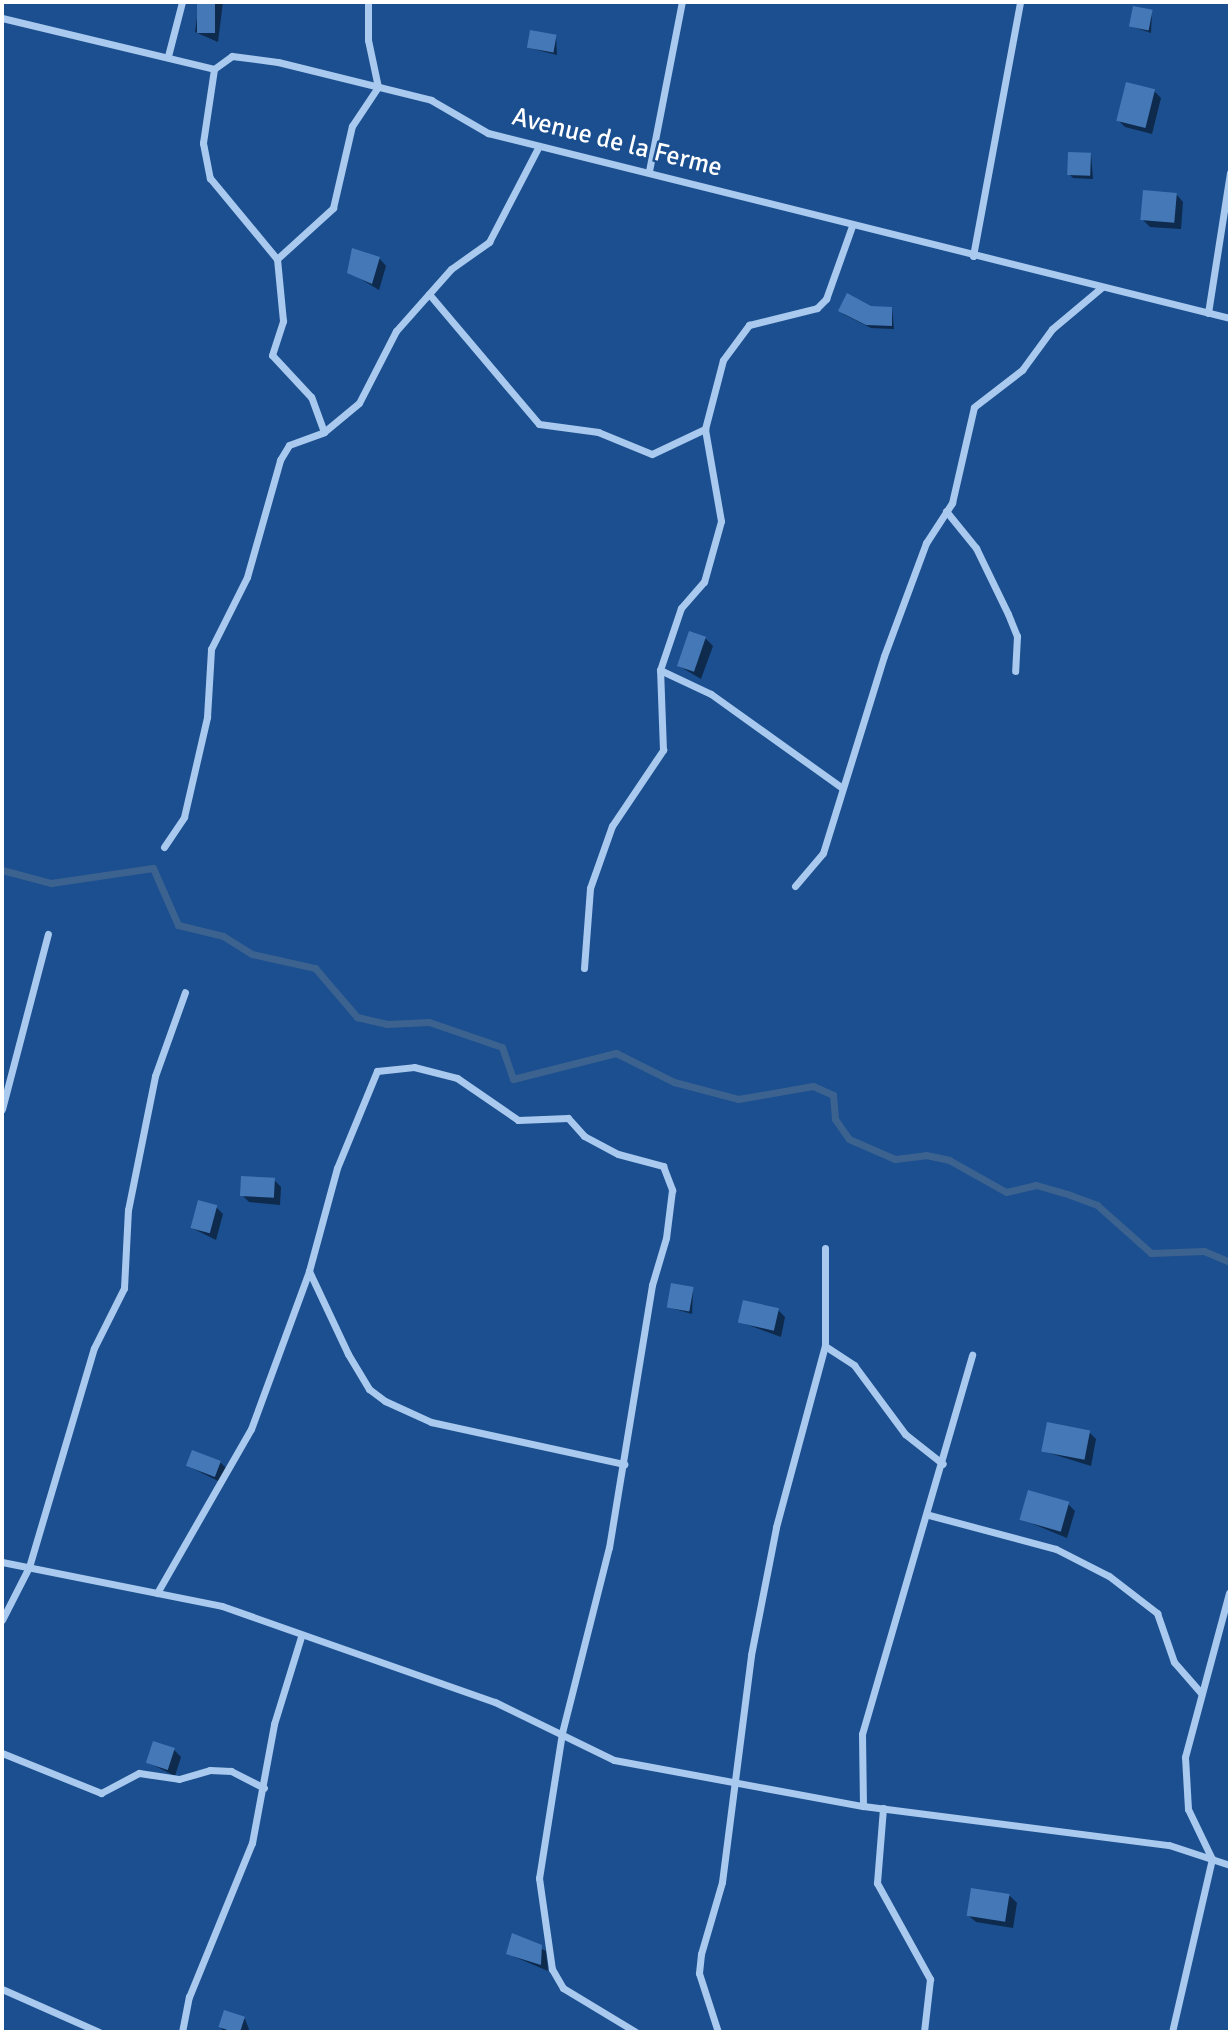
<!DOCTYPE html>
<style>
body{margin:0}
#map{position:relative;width:1232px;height:2034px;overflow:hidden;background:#1b4f8f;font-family:Signika,sans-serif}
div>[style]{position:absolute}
.shadow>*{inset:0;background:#0007}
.stream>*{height:7px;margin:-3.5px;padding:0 3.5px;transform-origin:3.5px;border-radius:3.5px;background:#3c6290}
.building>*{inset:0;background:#4478b7;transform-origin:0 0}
.minor>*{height:7px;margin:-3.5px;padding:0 3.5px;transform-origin:3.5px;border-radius:3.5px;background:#a9c9ee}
span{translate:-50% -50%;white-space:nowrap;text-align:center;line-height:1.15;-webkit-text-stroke:5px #1b4f8f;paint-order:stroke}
.street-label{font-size:26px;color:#fff}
.frame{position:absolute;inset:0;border:4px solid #fff;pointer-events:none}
</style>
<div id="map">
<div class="shadow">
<div style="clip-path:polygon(199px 2px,223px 2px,218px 42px,195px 32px)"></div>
<div style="clip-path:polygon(1152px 12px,1151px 33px,1130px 26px)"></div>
<div style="clip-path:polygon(556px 36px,557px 55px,529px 48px)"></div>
<div style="clip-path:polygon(1154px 91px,1161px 98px,1152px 134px,1125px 127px,1118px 120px)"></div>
<div style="clip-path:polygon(1091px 154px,1093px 179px,1073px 178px,1070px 175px)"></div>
<div style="clip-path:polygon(1176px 194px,1183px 202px,1181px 229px,1150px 227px,1143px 220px)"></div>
<div style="clip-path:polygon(379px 258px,386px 266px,379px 290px,349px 272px)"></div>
<div style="clip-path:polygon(892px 308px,894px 329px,871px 328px,843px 314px)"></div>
<div style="clip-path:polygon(705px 638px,713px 646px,701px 679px,679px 666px)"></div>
<div style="clip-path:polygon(274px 1180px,281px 1187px,280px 1205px,249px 1202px,242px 1195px)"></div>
<div style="clip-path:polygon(216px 1207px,223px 1214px,216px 1240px,192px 1228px)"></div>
<div style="clip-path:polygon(693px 1288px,692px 1314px,668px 1307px)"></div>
<div style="clip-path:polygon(778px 1310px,785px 1317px,781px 1337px,740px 1322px)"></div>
<div style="clip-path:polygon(1089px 1432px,1096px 1439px,1091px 1466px,1043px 1451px)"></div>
<div style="clip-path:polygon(220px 1462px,227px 1469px,222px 1483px,188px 1466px)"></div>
<div style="clip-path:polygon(1068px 1504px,1075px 1511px,1067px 1538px,1021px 1519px)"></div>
<div style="clip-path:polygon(174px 1750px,181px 1757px,175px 1776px,149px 1763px)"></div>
<div style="clip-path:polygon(1010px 1896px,1017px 1903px,1013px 1928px,976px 1922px,968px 1915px)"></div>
<div style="clip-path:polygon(513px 1935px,546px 1951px,548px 1971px,508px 1954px)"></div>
<div style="clip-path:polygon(225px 2012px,245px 2019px,250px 2032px,225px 2032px,220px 2027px)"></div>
</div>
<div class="stream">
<div style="left:2px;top:870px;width:51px;rotate:14.9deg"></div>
<div style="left:51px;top:883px;width:103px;rotate:-8.4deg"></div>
<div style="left:153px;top:868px;width:62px;rotate:66.3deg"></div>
<div style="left:178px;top:925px;width:46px;rotate:13.7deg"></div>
<div style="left:223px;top:936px;width:34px;rotate:32deg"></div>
<div style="left:252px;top:954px;width:65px;rotate:12.5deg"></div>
<div style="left:315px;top:968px;width:65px;rotate:49.4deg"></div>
<div style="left:357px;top:1017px;width:31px;rotate:13deg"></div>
<div style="left:387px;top:1024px;width:42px;rotate:-2.7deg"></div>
<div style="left:429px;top:1022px;width:77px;rotate:18.9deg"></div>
<div style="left:502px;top:1047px;width:34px;rotate:71deg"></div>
<div style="left:513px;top:1079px;width:106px;rotate:-14.2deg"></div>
<div style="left:616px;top:1053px;width:65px;rotate:26.6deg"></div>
<div style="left:674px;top:1082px;width:66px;rotate:14.9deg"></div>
<div style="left:738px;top:1099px;width:76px;rotate:-9.8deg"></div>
<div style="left:813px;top:1086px;width:22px;rotate:24deg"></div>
<div style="left:833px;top:1095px;width:24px;rotate:85deg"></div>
<div style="left:835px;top:1119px;width:24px;rotate:55deg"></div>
<div style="left:849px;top:1139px;width:50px;rotate:23.5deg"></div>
<div style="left:895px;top:1159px;width:31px;rotate:-7deg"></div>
<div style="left:926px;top:1155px;width:24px;rotate:12deg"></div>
<div style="left:949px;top:1160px;width:65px;rotate:29.3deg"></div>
<div style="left:1006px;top:1192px;width:31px;rotate:-13deg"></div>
<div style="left:1036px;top:1185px;width:35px;rotate:16deg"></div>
<div style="left:1070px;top:1195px;width:29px;rotate:20deg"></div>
<div style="left:1097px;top:1205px;width:72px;rotate:41.6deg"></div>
<div style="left:1151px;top:1253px;width:53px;rotate:-2.2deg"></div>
<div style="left:1204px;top:1251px;width:28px;rotate:23deg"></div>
</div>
<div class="building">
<div style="left:197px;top:2px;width:18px;height:31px"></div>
<div style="left:1133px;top:6px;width:20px;height:21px;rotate:11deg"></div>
<div style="left:530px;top:30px;width:27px;height:18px;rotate:10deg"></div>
<div style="left:1126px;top:82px;width:30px;height:40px;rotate:14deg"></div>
<div style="left:1068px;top:152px;width:23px;height:23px;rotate:2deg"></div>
<div style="left:1143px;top:190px;width:34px;height:30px;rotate:5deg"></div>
<div style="clip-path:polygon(352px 248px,380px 257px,372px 284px,347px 273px)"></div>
<div style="clip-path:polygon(847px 293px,871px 306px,892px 307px,892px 326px,866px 325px,838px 311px)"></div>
<div style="left:689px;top:631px;width:18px;height:37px;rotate:19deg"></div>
<div style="left:241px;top:1176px;width:34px;height:20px;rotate:3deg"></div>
<div style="left:198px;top:1200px;width:20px;height:29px;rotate:15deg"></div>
<div style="left:671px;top:1283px;width:23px;height:25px;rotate:10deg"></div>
<div style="left:743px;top:1300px;width:37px;height:23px;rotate:13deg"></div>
<div style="left:1047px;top:1422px;width:44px;height:30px;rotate:11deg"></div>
<div style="left:192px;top:1450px;width:31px;height:17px;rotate:21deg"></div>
<div style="left:1028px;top:1490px;width:43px;height:31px;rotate:16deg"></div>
<div style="left:153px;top:1741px;width:23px;height:23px;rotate:18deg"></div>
<div style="left:971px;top:1888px;width:39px;height:28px;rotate:9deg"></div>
<div style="clip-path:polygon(512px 1933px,542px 1945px,541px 1965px,506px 1954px)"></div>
<div style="left:224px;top:2010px;width:22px;height:18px;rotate:18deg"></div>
</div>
<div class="minor">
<div style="left:2px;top:18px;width:218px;rotate:13.5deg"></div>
<div style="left:214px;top:69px;width:22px;rotate:-36deg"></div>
<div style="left:232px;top:56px;width:46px;rotate:7.4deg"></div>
<div style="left:278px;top:62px;width:158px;rotate:13.9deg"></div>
<div style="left:431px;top:100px;width:66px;rotate:30.1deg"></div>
<div style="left:488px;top:133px;width:765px;rotate:14deg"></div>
<div style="left:168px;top:56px;width:56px;rotate:-75.5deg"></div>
<div style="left:214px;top:69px;width:75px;rotate:98.5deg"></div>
<div style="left:203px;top:143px;width:36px;rotate:79deg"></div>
<div style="left:210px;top:178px;width:105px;rotate:50.4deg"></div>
<div style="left:649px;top:171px;width:172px;rotate:-79deg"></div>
<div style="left:973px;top:256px;width:258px;rotate:-79.5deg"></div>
<div style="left:429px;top:294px;width:170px;rotate:49.8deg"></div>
<div style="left:539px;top:424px;width:60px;rotate:7.7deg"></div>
<div style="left:598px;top:432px;width:58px;rotate:22.2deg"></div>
<div style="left:652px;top:454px;width:59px;rotate:-25.3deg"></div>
<div style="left:1208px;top:313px;width:142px;rotate:-81.1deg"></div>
<div style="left:324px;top:432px;width:37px;rotate:-110deg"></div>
<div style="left:311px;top:397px;width:57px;rotate:-132.9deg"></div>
<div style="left:272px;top:355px;width:36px;rotate:-72deg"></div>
<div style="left:283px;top:321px;width:62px;rotate:-95.5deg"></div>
<div style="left:277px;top:259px;width:76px;rotate:-42.3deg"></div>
<div style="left:333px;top:208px;width:84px;rotate:-77deg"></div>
<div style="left:352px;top:126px;width:47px;rotate:-56.3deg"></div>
<div style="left:378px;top:87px;width:48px;rotate:-102deg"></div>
<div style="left:368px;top:40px;width:38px;rotate:-90deg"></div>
<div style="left:946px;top:511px;width:48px;rotate:51deg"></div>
<div style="left:976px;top:548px;width:73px;rotate:64.1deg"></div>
<div style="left:1008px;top:614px;width:24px;rotate:68deg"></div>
<div style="left:1017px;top:636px;width:35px;rotate:93deg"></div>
<div style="left:660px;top:670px;width:56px;rotate:25.2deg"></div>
<div style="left:711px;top:694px;width:160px;rotate:35.6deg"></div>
<div style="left:164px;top:847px;width:36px;rotate:-56deg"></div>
<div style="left:184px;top:817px;width:103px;rotate:-77deg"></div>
<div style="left:207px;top:717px;width:68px;rotate:-86.6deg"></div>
<div style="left:211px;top:649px;width:80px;rotate:-63.4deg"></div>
<div style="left:247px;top:577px;width:122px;rotate:-74.2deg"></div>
<div style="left:280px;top:460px;width:17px;rotate:-59deg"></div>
<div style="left:289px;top:445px;width:37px;rotate:-20deg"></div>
<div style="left:324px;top:432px;width:45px;rotate:-39.6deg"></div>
<div style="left:359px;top:403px;width:81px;rotate:-62.8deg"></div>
<div style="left:396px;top:331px;width:83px;rotate:-48.4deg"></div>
<div style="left:451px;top:269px;width:47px;rotate:-35.4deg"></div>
<div style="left:489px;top:242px;width:108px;rotate:-62.5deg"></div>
<div style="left:795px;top:886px;width:43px;rotate:-49.7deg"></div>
<div style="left:823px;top:853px;width:206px;rotate:-72.8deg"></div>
<div style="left:884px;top:656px;width:121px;rotate:-69.6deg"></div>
<div style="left:926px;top:543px;width:48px;rotate:-57deg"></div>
<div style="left:952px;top:503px;width:98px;rotate:-77.1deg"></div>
<div style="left:974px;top:407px;width:61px;rotate:-37.6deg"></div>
<div style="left:1022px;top:370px;width:51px;rotate:-53.8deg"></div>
<div style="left:1052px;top:329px;width:65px;rotate:-40deg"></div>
<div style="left:584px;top:968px;width:80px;rotate:-85.7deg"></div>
<div style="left:590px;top:888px;width:66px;rotate:-70.5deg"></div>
<div style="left:612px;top:826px;width:92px;rotate:-56.1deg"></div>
<div style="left:663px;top:750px;width:80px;rotate:-92.1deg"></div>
<div style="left:660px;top:670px;width:65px;rotate:-71.3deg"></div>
<div style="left:681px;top:608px;width:35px;rotate:-49deg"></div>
<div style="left:704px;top:582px;width:63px;rotate:-74.4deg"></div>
<div style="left:721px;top:521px;width:93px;rotate:-99.9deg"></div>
<div style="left:705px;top:429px;width:71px;rotate:-75.4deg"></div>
<div style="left:723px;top:360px;width:44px;rotate:-53.4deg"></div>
<div style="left:749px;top:325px;width:70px;rotate:-14deg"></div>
<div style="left:817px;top:308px;width:13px;rotate:-45deg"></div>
<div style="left:826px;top:299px;width:77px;rotate:-70.4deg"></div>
<div style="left:2px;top:1109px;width:181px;rotate:-75.3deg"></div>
<div style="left:309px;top:1271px;width:92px;rotate:64.8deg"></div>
<div style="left:348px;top:1354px;width:41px;rotate:59deg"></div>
<div style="left:369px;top:1389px;width:20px;rotate:37deg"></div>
<div style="left:385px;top:1401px;width:51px;rotate:24.5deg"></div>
<div style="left:431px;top:1422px;width:198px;rotate:12.3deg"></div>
<div style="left:825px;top:1346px;width:35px;rotate:33deg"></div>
<div style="left:854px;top:1365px;width:86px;rotate:53.5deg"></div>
<div style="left:905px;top:1434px;width:48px;rotate:38.3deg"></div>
<div style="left:929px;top:1515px;width:131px;rotate:15deg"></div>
<div style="left:1056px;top:1549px;width:59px;rotate:27deg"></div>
<div style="left:1109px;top:1576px;width:61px;rotate:37.6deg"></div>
<div style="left:1157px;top:1613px;width:52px;rotate:70.9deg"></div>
<div style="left:1174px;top:1662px;width:41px;rotate:48.9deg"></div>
<div style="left:2px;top:1562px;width:224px;rotate:11.3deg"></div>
<div style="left:222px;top:1606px;width:289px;rotate:19.4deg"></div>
<div style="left:495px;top:1702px;width:132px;rotate:26deg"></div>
<div style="left:614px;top:1760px;width:253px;rotate:10.5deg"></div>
<div style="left:863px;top:1806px;width:308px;rotate:7.3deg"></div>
<div style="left:1169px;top:1845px;width:64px;rotate:18.2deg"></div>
<div style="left:157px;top:1593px;width:189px;rotate:-60.2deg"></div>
<div style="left:251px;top:1429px;width:168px;rotate:-69.8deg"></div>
<div style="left:309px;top:1271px;width:107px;rotate:-74.8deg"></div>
<div style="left:337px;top:1168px;width:105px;rotate:-67.6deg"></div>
<div style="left:377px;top:1071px;width:37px;rotate:-6deg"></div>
<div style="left:414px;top:1067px;width:44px;rotate:14.3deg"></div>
<div style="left:457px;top:1078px;width:74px;rotate:34.5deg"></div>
<div style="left:518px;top:1120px;width:50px;rotate:-2.3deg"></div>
<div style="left:568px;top:1118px;width:24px;rotate:48deg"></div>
<div style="left:584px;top:1136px;width:38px;rotate:28deg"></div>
<div style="left:618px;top:1154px;width:47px;rotate:14.9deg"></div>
<div style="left:663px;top:1166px;width:26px;rotate:69deg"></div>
<div style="left:672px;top:1190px;width:48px;rotate:97.1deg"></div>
<div style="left:666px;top:1238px;width:49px;rotate:106.6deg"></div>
<div style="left:652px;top:1285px;width:266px;rotate:99.3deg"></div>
<div style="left:609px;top:1547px;width:192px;rotate:104.2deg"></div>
<div style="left:562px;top:1733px;width:147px;rotate:99deg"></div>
<div style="left:539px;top:1878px;width:92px;rotate:81.9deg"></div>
<div style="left:552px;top:1969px;width:22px;rotate:60deg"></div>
<div style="left:563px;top:1988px;width:85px;rotate:31.1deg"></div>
<div style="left:2px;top:1620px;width:59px;rotate:-63deg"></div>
<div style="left:29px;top:1567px;width:228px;rotate:-73.5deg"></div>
<div style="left:94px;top:1348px;width:67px;rotate:-63.4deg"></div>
<div style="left:124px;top:1288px;width:78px;rotate:-87.1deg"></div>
<div style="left:128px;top:1210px;width:137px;rotate:-78.6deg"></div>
<div style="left:155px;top:1076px;width:89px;rotate:-70.3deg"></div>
<div style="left:2px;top:1753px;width:107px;rotate:22deg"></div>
<div style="left:101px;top:1793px;width:43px;rotate:-27.8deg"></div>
<div style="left:139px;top:1773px;width:40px;rotate:8.5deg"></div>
<div style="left:179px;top:1779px;width:32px;rotate:-16deg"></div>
<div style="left:210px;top:1770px;width:21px;rotate:3deg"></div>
<div style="left:231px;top:1771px;width:37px;rotate:27deg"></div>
<div style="left:863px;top:1806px;width:72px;rotate:-90.8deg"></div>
<div style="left:862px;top:1734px;width:395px;rotate:-73.8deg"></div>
<div style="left:883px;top:1808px;width:75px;rotate:94.6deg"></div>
<div style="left:877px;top:1883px;width:110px;rotate:61.1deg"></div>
<div style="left:930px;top:1979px;width:53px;rotate:96.5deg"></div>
<div style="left:2px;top:1989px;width:106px;rotate:23.9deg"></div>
<div style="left:182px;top:2032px;width:36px;rotate:-79deg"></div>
<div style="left:189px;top:1997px;width:166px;rotate:-67.8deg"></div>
<div style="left:252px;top:1843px;width:121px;rotate:-79.5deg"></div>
<div style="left:274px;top:1724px;width:91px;rotate:-72.8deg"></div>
<div style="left:718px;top:2032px;width:62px;rotate:-107.9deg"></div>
<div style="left:699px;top:1973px;width:19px;rotate:-84deg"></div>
<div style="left:701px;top:1954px;width:75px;rotate:-73.7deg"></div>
<div style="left:722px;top:1882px;width:229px;rotate:-82.7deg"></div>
<div style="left:751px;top:1655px;width:130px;rotate:-78.9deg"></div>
<div style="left:776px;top:1527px;width:188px;rotate:-74.9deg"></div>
<div style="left:825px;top:1346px;width:98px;rotate:-90deg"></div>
<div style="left:1172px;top:2032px;width:178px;rotate:-77deg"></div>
<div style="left:1212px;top:1859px;width:55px;rotate:-115.6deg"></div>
<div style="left:1188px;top:1809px;width:52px;rotate:-93.3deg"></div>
<div style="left:1185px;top:1757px;width:170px;rotate:-75deg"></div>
</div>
<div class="street-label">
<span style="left:617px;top:143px;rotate:14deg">Avenue de la Ferme</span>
</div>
<div class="frame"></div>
</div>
